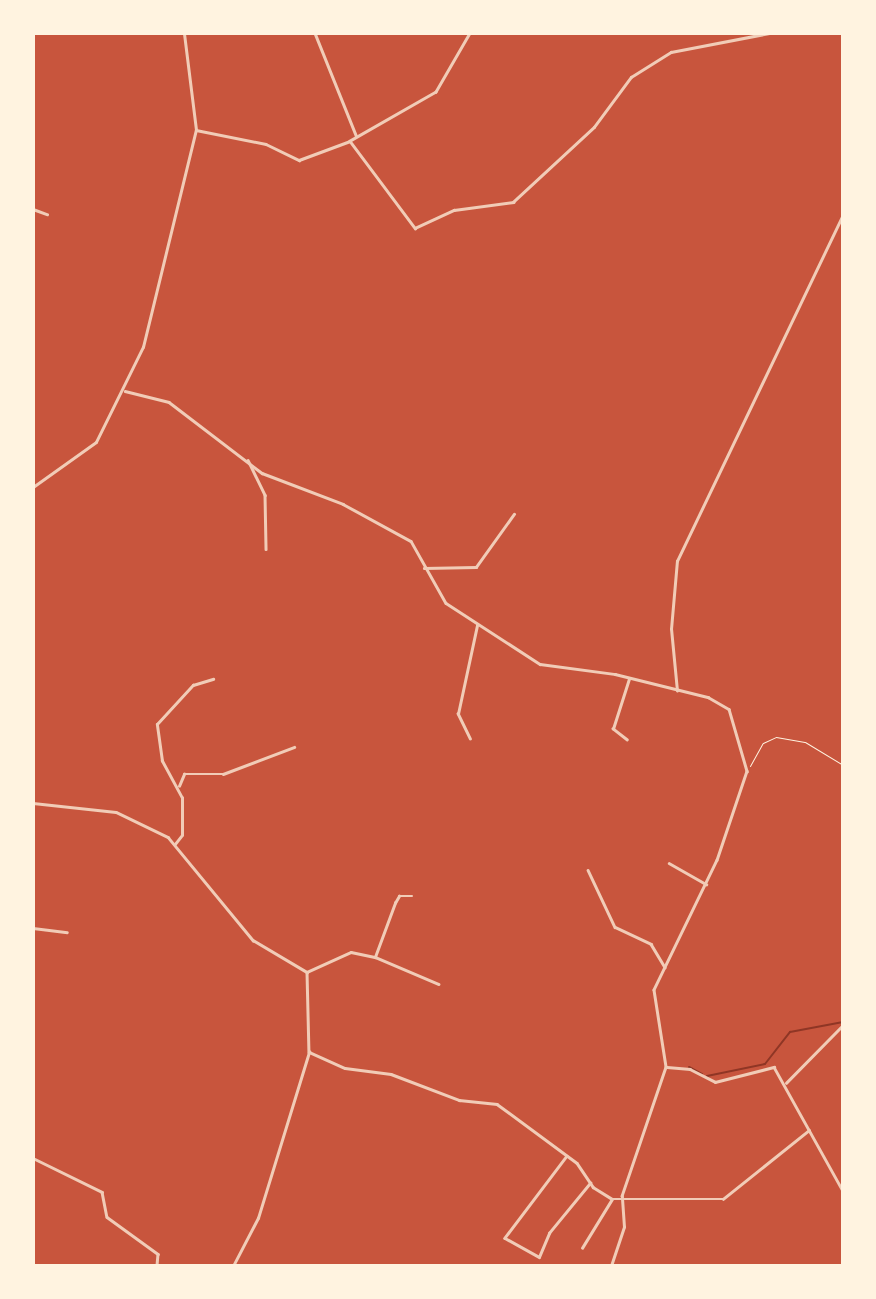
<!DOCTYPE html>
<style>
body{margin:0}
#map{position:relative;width:876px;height:1299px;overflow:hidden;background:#c8553d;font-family:Barlow,sans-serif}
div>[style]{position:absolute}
.stream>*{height:2px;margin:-1px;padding:0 1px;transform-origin:1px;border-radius:1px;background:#8f3625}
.path>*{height:1px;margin:-0.5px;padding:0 0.5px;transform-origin:0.5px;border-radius:0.5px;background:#fff3e0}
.minor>*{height:2.5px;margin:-1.25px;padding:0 1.25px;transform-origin:1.25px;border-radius:1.25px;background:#f1ccb7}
span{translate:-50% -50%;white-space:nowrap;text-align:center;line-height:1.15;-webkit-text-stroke:5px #fff3e0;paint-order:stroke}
.frame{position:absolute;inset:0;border:35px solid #fff3e0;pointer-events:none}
</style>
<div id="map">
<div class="stream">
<div style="left:689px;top:1067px;width:15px;rotate:28deg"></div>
<div style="left:707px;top:1076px;width:59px;rotate:-11.7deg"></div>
<div style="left:765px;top:1064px;width:41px;rotate:-52deg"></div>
<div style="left:790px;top:1032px;width:54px;rotate:-10.7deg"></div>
</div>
<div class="path">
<div style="left:750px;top:766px;width:26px;rotate:-61deg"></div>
<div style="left:763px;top:743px;width:14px;rotate:-25deg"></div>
<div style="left:776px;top:737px;width:29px;rotate:10deg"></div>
<div style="left:805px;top:742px;width:44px;rotate:31.2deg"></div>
</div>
<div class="minor">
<div style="left:315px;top:33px;width:110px;rotate:68.1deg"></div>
<div style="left:470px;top:33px;width:68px;rotate:120deg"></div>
<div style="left:436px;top:92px;width:99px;rotate:150.3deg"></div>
<div style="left:350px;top:141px;width:109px;rotate:53.2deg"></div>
<div style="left:415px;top:228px;width:43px;rotate:-24.8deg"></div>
<div style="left:454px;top:210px;width:60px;rotate:-7.7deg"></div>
<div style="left:513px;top:202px;width:110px;rotate:-42.8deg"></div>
<div style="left:594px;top:127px;width:62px;rotate:-53.5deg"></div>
<div style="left:631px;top:77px;width:47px;rotate:-32deg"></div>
<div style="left:671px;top:52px;width:101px;rotate:-10.9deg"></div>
<div style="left:196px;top:130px;width:71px;rotate:11.3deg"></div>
<div style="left:266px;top:144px;width:37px;rotate:26deg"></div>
<div style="left:299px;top:160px;width:54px;rotate:-20.4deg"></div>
<div style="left:33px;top:209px;width:15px;rotate:20deg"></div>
<div style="left:125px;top:391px;width:45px;rotate:14deg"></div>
<div style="left:169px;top:402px;width:117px;rotate:37.4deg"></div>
<div style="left:262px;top:473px;width:87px;rotate:20.9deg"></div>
<div style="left:343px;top:504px;width:77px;rotate:28.6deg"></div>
<div style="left:411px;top:541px;width:71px;rotate:60.6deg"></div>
<div style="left:446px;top:603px;width:112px;rotate:33deg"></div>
<div style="left:540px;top:664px;width:76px;rotate:7.6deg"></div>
<div style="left:615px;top:674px;width:96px;rotate:13.9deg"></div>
<div style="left:708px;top:697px;width:24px;rotate:30deg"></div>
<div style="left:729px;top:709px;width:65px;rotate:73.8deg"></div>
<div style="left:747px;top:771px;width:94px;rotate:108.6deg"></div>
<div style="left:717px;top:860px;width:144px;rotate:115.9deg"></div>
<div style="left:654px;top:990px;width:78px;rotate:81.1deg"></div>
<div style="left:666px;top:1067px;width:136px;rotate:108.8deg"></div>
<div style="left:248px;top:460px;width:39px;rotate:64deg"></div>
<div style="left:265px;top:495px;width:54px;rotate:88.9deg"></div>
<div style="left:33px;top:487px;width:77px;rotate:-35.5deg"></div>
<div style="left:96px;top:442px;width:106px;rotate:-63.7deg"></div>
<div style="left:143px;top:347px;width:223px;rotate:-76.3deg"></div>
<div style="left:196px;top:130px;width:98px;rotate:-97.1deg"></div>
<div style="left:424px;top:568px;width:52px;rotate:-1.1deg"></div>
<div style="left:476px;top:567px;width:65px;rotate:-54.4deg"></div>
<div style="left:677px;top:691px;width:62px;rotate:-95.5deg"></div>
<div style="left:671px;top:629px;width:68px;rotate:-85deg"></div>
<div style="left:677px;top:561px;width:384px;rotate:-64.4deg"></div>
<div style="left:470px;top:739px;width:28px;rotate:-116deg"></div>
<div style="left:458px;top:714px;width:91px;rotate:-77.9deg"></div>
<div style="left:627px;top:740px;width:18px;rotate:-142deg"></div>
<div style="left:613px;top:729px;width:52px;rotate:-72.3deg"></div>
<div style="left:179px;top:786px;width:13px;rotate:-67deg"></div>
<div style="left:184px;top:774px;width:39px"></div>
<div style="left:223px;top:774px;width:76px;rotate:-20.8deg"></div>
<div style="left:33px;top:803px;width:83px;rotate:6.2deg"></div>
<div style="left:116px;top:812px;width:58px;rotate:25.7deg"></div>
<div style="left:168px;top:837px;width:134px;rotate:50.5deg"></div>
<div style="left:253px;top:940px;width:63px;rotate:30.7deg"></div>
<div style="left:307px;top:972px;width:80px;rotate:88.6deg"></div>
<div style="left:309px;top:1052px;width:39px;rotate:24deg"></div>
<div style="left:345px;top:1068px;width:46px;rotate:7.4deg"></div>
<div style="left:391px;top:1074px;width:73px;rotate:20.9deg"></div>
<div style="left:459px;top:1100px;width:38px;rotate:6deg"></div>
<div style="left:497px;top:1104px;width:99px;rotate:36.4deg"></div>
<div style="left:577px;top:1163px;width:29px;rotate:56deg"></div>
<div style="left:593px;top:1187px;width:22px;rotate:32deg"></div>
<div style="left:612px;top:1199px;width:111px"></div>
<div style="left:723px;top:1199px;width:110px;rotate:-38.7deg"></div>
<div style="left:175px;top:844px;width:11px;rotate:-52deg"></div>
<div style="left:182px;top:835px;width:37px;rotate:-90deg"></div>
<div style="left:182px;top:798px;width:42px;rotate:-118.4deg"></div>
<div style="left:162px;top:761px;width:37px;rotate:-98deg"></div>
<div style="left:157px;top:724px;width:53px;rotate:-47.3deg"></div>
<div style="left:193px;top:685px;width:21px;rotate:-17deg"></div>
<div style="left:669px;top:863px;width:43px;rotate:29.6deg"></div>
<div style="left:588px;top:870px;width:63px;rotate:64.7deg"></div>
<div style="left:615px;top:927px;width:40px;rotate:25deg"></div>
<div style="left:651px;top:944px;width:27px;rotate:59deg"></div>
<div style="left:33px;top:928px;width:34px;rotate:7deg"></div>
<div style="left:375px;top:957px;width:69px;rotate:22.9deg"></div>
<div style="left:307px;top:972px;width:48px;rotate:-24.4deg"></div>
<div style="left:351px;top:952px;width:25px;rotate:12deg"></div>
<div style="left:375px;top:957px;width:58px;rotate:-69.7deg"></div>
<div style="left:395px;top:903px;width:8px;rotate:-60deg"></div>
<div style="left:399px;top:896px;width:13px"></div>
<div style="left:667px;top:1067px;width:23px;rotate:5deg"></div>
<div style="left:690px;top:1069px;width:28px;rotate:27deg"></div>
<div style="left:715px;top:1082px;width:61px;rotate:-14.3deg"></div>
<div style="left:774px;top:1067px;width:142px;rotate:60.9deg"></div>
<div style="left:786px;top:1083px;width:80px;rotate:-45.5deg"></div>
<div style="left:567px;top:1156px;width:103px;rotate:127.1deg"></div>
<div style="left:505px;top:1238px;width:39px;rotate:29deg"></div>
<div style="left:539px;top:1257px;width:26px;rotate:-67deg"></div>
<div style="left:549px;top:1233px;width:65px;rotate:-50.6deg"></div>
<div style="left:33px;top:1158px;width:77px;rotate:26.2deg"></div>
<div style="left:102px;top:1192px;width:25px;rotate:79deg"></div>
<div style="left:107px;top:1217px;width:63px;rotate:36deg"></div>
<div style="left:158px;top:1254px;width:12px;rotate:95deg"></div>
<div style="left:582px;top:1248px;width:57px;rotate:-58.5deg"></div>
<div style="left:233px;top:1266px;width:54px;rotate:-62.5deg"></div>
<div style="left:258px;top:1218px;width:174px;rotate:-72.9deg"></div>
<div style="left:611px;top:1266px;width:41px;rotate:-71.6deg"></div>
<div style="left:624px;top:1227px;width:31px;rotate:-94deg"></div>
</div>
<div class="frame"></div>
</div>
